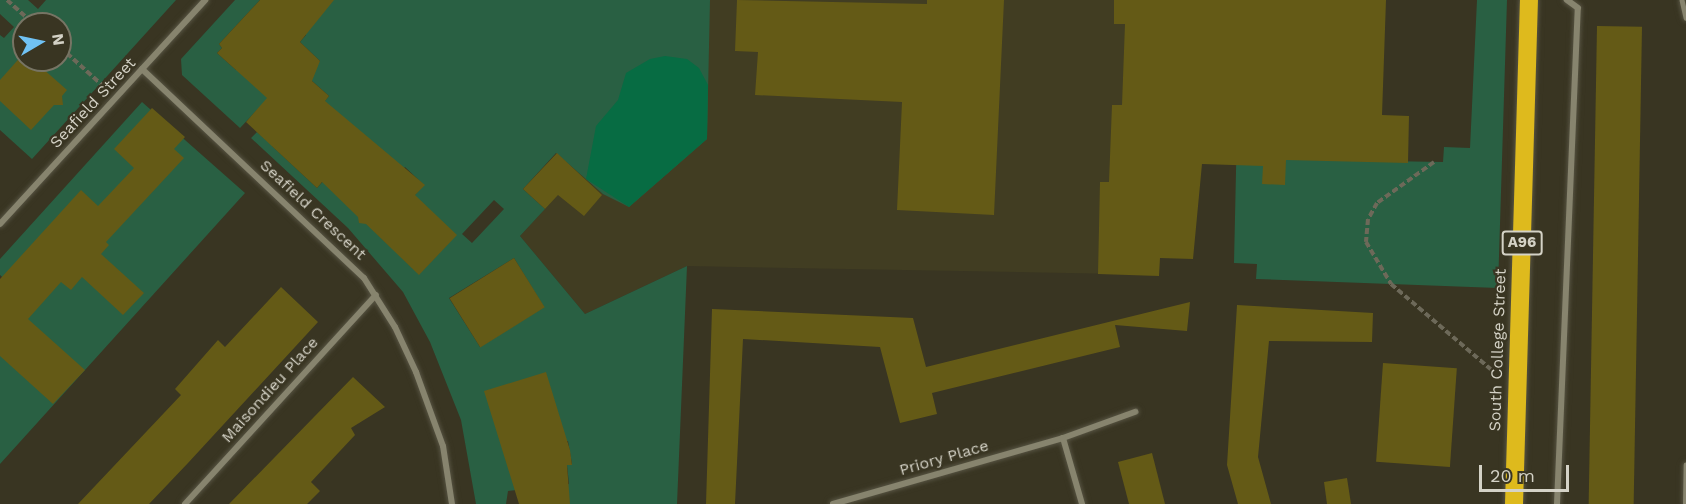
<!DOCTYPE html>
<style>
body{margin:0}
#map{position:relative;width:1686px;height:504px;overflow:hidden;background:#393522;font-family:"Work Sans",sans-serif}
div>[style]{position:absolute}
.built>*{inset:0;background:#413d22}
.green>*{inset:0;background:#296043}
.forest>*{inset:0;background:#076c43}
.building>*{inset:0;background:#645a16;transform-origin:0 0}
.path>*{height:4px;margin-top:-2px;transform-origin:0;background:repeating-linear-gradient(90deg,#6d6959 0 6px,transparent 0 9px)}
.roads{filter:drop-shadow(0 0 2px #565342) drop-shadow(0 0 2px #565342)}
.lane>*{height:4.5px;margin:-2.25px;padding:0 2.25px;transform-origin:2.25px;border-radius:2.25px;background:#87846e}
.street>*{height:6px;margin:-3px;padding:0 3px;transform-origin:3px;border-radius:3px;background:#87846e}
.highway>*{height:18px;margin:-9px;padding:0 9px;transform-origin:9px;border-radius:9px;background:#deba1d}
span{translate:-50% -50%;white-space:nowrap;text-align:center;line-height:1.15;-webkit-text-stroke:4.5px #393522;paint-order:stroke}
.shield-label span{padding:2px 4px;background:#393522;border:2px solid;border-radius:4px;-webkit-text-stroke-width:0}
.shield-label{font-size:15px;color:#d4d2c6;font-weight:700}
.street-label{font-size:16px;color:#d4d2c6}
.north{position:absolute;left:12px;top:12px;width:60px;height:60px;box-sizing:border-box;background:#393522;border:2px solid #777464;border-radius:50%;rotate:81deg;font-size:16px;font-weight:700;line-height:24px;text-align:center;color:#d4d2c6}
.north::after{content:'';display:block;margin:auto;width:21px;height:27px;background:#70c2f4;clip-path:polygon(50% 0,100% 100%,50% 72%,0 100%)}
.scale{position:absolute;left:1479px;top:465px;width:90px;height:27px;box-sizing:border-box;border:3px solid #d4d2c6;border-top:0;padding-left:8px;font-size:18px;line-height:21px;white-space:nowrap;color:#d4d2c6;-webkit-text-stroke:4px #393522;paint-order:stroke}
</style>
<div id="map">
<div class="built">
<div style="clip-path:polygon(428px 0,1240px 0,1156px 162px,1120px 274px,687px 266px,585px 314px,520px 236px,578px 173px)"></div>
</div>
<div class="green">
<div style="clip-path:polygon(evenodd,0 0,28px 0,38px 9px,46px 0,176px 0,32px 159px,0 130px,0 35px,4px 38px,14px 27px,0 14px,0 0,24px 24px,60px 24px,60px 60px,24px 60px,24px 24px)"></div>
<div style="clip-path:polygon(evenodd,235px 0,260px 0,219px 44px,222px 48px,217px 53px,236px 70px,242px 64px,261px 81px,271px 70px,294px 91px,320px 61px,300px 42px,306px 35px,268px 0,710px 0,707px 139px,629px 207px,603px 194px,556px 153px,523px 189px,545px 209px,520px 236px,585px 314px,687px 266px,677px 504px,556px 504px,554px 486px,569px 484px,567px 465px,572px 464px,568px 441px,511px 448px,514px 471px,531px 469px,533px 488px,508px 491px,506px 504px,476px 504px,461px 420px,430px 342px,403px 292px,348px 228px,251px 138px,257px 132px,267px 141px,287px 119px,277px 110px,269px 118px,258px 109px,240px 128px,182px 75px,181px 59px,235px 0,311px 80px,329px 96px,309px 119px,334px 142px,350px 125px,365px 139px,362px 143px,366px 147px,351px 164px,344px 158px,317px 188px,272px 146px,297px 119px,285px 108px,311px 80px,235px 0,405px 167px,424px 185px,396px 215px,402px 221px,421px 202px,430px 210px,421px 220px,447px 245px,419px 274px,353px 211px,380px 182px,386px 187px,405px 167px,235px 0,494px 200px,504px 209px,472px 243px,462px 234px,494px 200px,235px 0,514px 258px,544px 307px,480px 347px,449px 298px,514px 258px)"></div>
<div style="clip-path:polygon(1477px 0,1507px 0,1498px 288px,1256px 279px,1257px 264px,1234px 263px,1237px 126px,1268px 159px,1443px 162px,1444px 147px,1470px 148px)"></div>
<div style="clip-path:polygon(142px 102px,245px 193px,0 464px,0 356px,35px 307px,0 275px,0 259px)"></div>
</div>
<div class="forest">
<div style="clip-path:polygon(665px 56px,687px 59px,699px 68px,708px 85px,707px 139px,629px 207px,586px 179px,596px 126px,618px 100px,626px 73px,650px 59px)"></div>
</div>
<div class="building">
<div style="clip-path:polygon(260px 0,334px 0,300px 42px,320px 61px,312px 81px,329px 96px,325px 101px,425px 185px,415px 195px,457px 235px,419px 275px,366px 224px,359px 223px,358px 217px,322px 182px,317px 188px,246px 122px,267px 98px,217px 53px,222px 48px,219px 44px)"></div>
<div style="clip-path:polygon(737px 0,927px 4px,927px 0,1004px 0,994px 215px,897px 210px,902px 102px,755px 95px,758px 52px,735px 51px)"></div>
<div style="clip-path:polygon(1114px 0,1386px 0,1382px 115px,1409px 116px,1408px 163px,1286px 160px,1285px 185px,1262px 184px,1263px 166px,1202px 164px,1193px 259px,1160px 258px,1159px 276px,1098px 274px,1100px 182px,1109px 182px,1112px 105px,1122px 105px,1125px 24px,1114px 24px)"></div>
<div style="left:1597px;top:26px;width:45px;height:478px;rotate:1deg"></div>
<div style="clip-path:polygon(24px 53px,24px 60px,33px 60px,67px 90px,62px 96px,63px 105px,54px 105px,31px 130px,0 101px,0 80px)"></div>
<div style="clip-path:polygon(152px 108px,185px 137px,174px 149px,184px 158px,106px 242px,109px 245px,101px 254px,144px 293px,123px 315px,82px 277px,71px 290px,61px 282px,28px 319px,85px 370px,53px 404px,0 356px,0 279px,81px 190px,98px 206px,134px 168px,114px 149px)"></div>
<div style="clip-path:polygon(557px 153px,602px 195px,584px 216px,558px 195px,545px 209px,523px 189px)"></div>
<div style="left:514px;top:258px;width:58px;height:76px;rotate:58deg"></div>
<div style="clip-path:polygon(281px 287px,318px 322px,188px 463px,149px 504px,78px 504px,181px 395px,175px 389px,218px 340px,225px 347px)"></div>
<div style="clip-path:polygon(1190px 302px,1187px 331px,1115px 325px,1120px 347px,932px 393px,937px 414px,900px 423px,880px 347px,743px 339px,735px 504px,706px 504px,712px 309px,913px 318px,926px 367px)"></div>
<div style="clip-path:polygon(1237px 305px,1373px 313px,1372px 342px,1269px 341px,1258px 457px,1271px 504px,1238px 504px,1227px 465px)"></div>
<div style="left:1383px;top:363px;width:74px;height:99px;rotate:4deg"></div>
<div style="clip-path:polygon(546px 372px,570px 450px,572px 465px,567px 465px,570px 504px,519px 504px,484px 391px)"></div>
<div style="clip-path:polygon(353px 377px,385px 407px,351px 428px,355px 435px,311px 482px,320px 491px,307px 504px,229px 504px)"></div>
<div style="clip-path:polygon(1152px 453px,1165px 504px,1129px 504px,1118px 462px)"></div>
<div style="clip-path:polygon(1347px 478px,1351px 504px,1327px 504px,1324px 482px)"></div>
</div>
<div class="path">
<div style="left:7px;top:0;width:36px;rotate:42deg"></div>
<div style="left:60px;top:47px;width:57px;rotate:42.1deg"></div>
<div style="left:1434px;top:162px;width:70px;rotate:144.3deg"></div>
<div style="left:1377px;top:203px;width:18px;rotate:119deg"></div>
<div style="left:1368px;top:219px;width:23px;rotate:95deg"></div>
<div style="left:1366px;top:242px;width:49px;rotate:59.2deg"></div>
<div style="left:1391px;top:284px;width:135px;rotate:40.5deg"></div>
</div>
<div class="roads">
<div class="lane">
<div style="left:1682px;top:0;width:18px;rotate:77deg"></div>
<div style="left:1685px;top:504px;width:39px;rotate:-89deg"></div>
</div>
<div class="street">
<div style="left:142px;top:69px;width:305px;rotate:43.3deg"></div>
<div style="left:364px;top:278px;width:58px;rotate:57.7deg"></div>
<div style="left:395px;top:327px;width:50px;rotate:65deg"></div>
<div style="left:416px;top:372px;width:79px;rotate:70deg"></div>
<div style="left:443px;top:446px;width:59px;rotate:81.2deg"></div>
<div style="left:0;top:224px;width:304px;rotate:-47.5deg"></div>
<div style="left:1063px;top:438px;width:77px;rotate:-19.9deg"></div>
<div style="left:185px;top:504px;width:283px;rotate:-47.6deg"></div>
<div style="left:833px;top:504px;width:239px;rotate:-16deg"></div>
<div style="left:1063px;top:438px;width:69px;rotate:73.9deg"></div>
<div style="left:1557px;top:504px;width:496px;rotate:-87.6deg"></div>
<div style="left:1578px;top:8px;width:14px;rotate:-144deg"></div>
</div>
<div class="highway">
<div style="left:1514px;top:504px;width:504px;rotate:-88.3deg"></div>
</div>
</div>
<div class="shield-label">
<span style="left:1522px;top:243px">A96</span>
</div>
<div class="street-label">
<span style="left:93px;top:103px;rotate:-47deg">Seafield Street</span>
<span style="left:313px;top:210px;rotate:43deg">Seafield Crescent</span>
<span style="left:1498px;top:350px;rotate:-88deg">South College Street</span>
<span style="left:270px;top:390px;rotate:-48deg">Maisondieu Place</span>
<span style="left:944px;top:458px;rotate:-16deg">Priory Place</span>
</div>
<div class="north">N</div>
<div class="scale">20 m</div>
</div>
